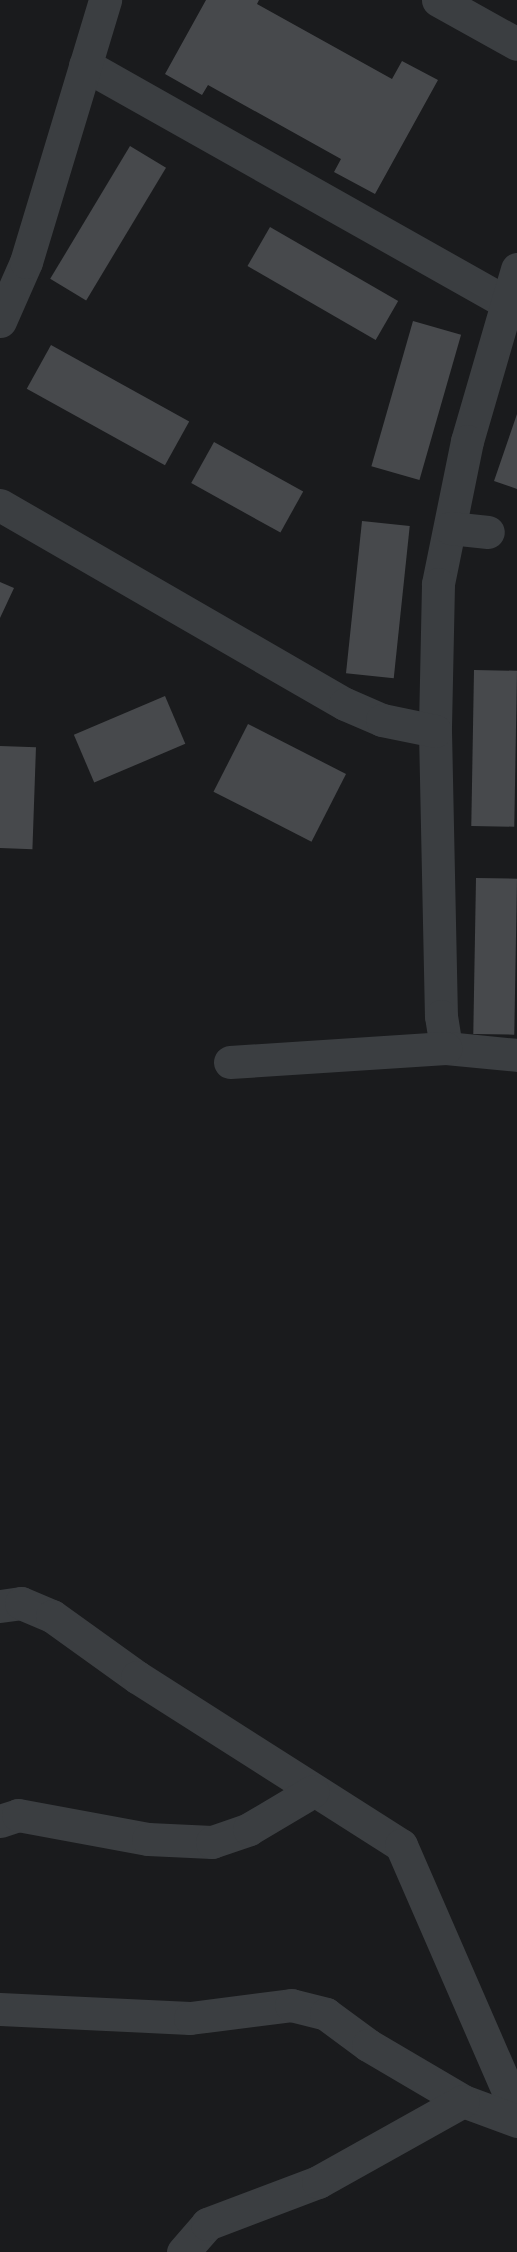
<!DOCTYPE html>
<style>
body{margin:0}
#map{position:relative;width:517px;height:2252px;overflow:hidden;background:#1a1b1d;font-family:Mulish,sans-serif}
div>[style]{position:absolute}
.building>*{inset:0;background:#47494c;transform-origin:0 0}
.minor>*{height:33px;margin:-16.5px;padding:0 16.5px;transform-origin:16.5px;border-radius:16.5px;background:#3b3e41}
span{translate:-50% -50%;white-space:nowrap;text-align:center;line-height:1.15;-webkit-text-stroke:6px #151618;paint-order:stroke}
</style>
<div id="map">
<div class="building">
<div style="clip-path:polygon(206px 0,259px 0,257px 4px,392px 79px,402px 61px,438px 80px,375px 194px,334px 172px,341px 159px,208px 85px,202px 95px,165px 74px)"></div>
<div style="left:130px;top:146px;width:42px;height:155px;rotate:31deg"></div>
<div style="left:270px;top:227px;width:148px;height:45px;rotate:30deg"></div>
<div style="left:413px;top:321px;width:50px;height:151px;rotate:16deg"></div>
<div style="left:51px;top:345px;width:158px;height:50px;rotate:29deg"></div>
<div style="clip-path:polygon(517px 414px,517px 489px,494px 481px)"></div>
<div style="left:214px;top:442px;width:102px;height:47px;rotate:29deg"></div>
<div style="left:362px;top:521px;width:48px;height:153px;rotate:6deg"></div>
<div style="clip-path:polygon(0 582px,14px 588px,0 618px)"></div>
<div style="left:474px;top:670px;width:43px;height:156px;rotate:1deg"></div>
<div style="left:165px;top:696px;width:52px;height:99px;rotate:67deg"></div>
<div style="left:248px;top:724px;width:110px;height:76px;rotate:27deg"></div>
<div style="left:0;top:746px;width:36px;height:102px;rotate:2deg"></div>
<div style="left:476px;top:878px;width:41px;height:156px;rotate:1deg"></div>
</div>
<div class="minor">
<div style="left:438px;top:0;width:90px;rotate:29.1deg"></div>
<div style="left:85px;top:65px;width:484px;rotate:29.4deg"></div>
<div style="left:517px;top:269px;width:179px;rotate:106.2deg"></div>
<div style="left:467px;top:441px;width:146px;rotate:101.5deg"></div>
<div style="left:438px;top:584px;width:147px;rotate:91.2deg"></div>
<div style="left:435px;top:731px;width:285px;rotate:88.8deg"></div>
<div style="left:441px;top:1016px;width:32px;rotate:81deg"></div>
<div style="left:446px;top:1048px;width:71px;rotate:5.6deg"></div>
<div style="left:0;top:321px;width:64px;rotate:-66.2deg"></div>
<div style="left:26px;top:262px;width:274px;rotate:-73.2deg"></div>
<div style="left:0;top:505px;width:398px;rotate:30deg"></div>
<div style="left:345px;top:704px;width:40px;rotate:23.4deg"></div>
<div style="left:382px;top:720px;width:54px;rotate:11.7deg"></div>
<div style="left:450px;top:528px;width:38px;rotate:6deg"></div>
<div style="left:230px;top:1062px;width:216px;rotate:-3.7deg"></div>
<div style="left:0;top:1606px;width:21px;rotate:-8deg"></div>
<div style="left:21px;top:1603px;width:34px;rotate:23deg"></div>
<div style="left:52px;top:1616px;width:105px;rotate:35.7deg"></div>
<div style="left:137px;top:1677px;width:313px;rotate:32.5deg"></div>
<div style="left:401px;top:1845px;width:291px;rotate:66.5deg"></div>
<div style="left:0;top:1821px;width:19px;rotate:-18deg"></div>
<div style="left:18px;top:1815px;width:132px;rotate:10.5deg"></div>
<div style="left:148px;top:1839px;width:64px;rotate:2.7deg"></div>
<div style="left:212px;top:1842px;width:39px;rotate:-19deg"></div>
<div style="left:249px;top:1829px;width:74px;rotate:-30.7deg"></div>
<div style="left:0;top:2009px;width:190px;rotate:2.7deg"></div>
<div style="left:190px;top:2018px;width:102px;rotate:-7.3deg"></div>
<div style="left:291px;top:2005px;width:36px;rotate:14deg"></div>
<div style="left:326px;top:2014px;width:52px;rotate:36.4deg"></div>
<div style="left:368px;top:2045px;width:110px;rotate:30.5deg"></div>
<div style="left:463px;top:2101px;width:58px;rotate:20.3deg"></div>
<div style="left:183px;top:2252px;width:37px;rotate:-49deg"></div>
<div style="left:207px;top:2224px;width:119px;rotate:-20.7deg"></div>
<div style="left:318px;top:2182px;width:166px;rotate:-29.2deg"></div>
</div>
</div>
